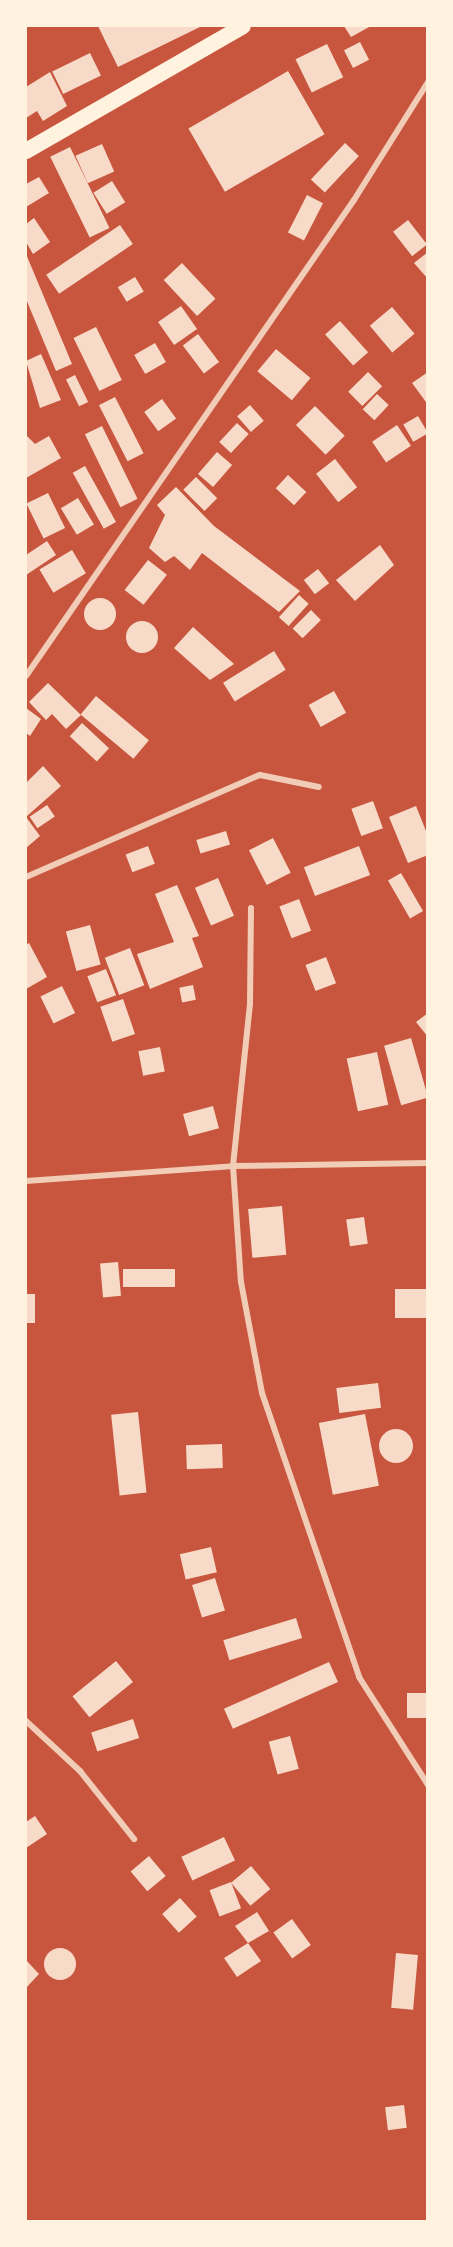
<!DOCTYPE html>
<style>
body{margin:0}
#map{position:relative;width:453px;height:2247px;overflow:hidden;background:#c8553d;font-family:"Noto Serif",serif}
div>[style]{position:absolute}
.building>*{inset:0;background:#f7dbc8;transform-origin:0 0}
.round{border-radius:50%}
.minor>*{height:6px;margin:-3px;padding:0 3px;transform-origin:3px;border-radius:3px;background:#f1ccb7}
.trunk>*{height:16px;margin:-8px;padding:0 8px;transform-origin:8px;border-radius:8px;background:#fff3e0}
span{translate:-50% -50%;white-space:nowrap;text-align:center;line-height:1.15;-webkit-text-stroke:6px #fff3e0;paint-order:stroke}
.frame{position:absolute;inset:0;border:27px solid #fff3e0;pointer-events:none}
</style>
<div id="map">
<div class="building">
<div style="clip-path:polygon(98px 26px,202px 26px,118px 67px)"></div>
<div style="clip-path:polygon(344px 26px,371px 26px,351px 37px)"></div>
<div style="left:360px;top:42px;width:20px;height:18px;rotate:63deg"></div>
<div style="left:327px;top:44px;width:37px;height:35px;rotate:64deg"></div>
<div style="left:90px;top:53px;width:25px;height:42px;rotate:64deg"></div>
<div style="left:288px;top:71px;width:73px;height:115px;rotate:60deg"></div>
<div style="clip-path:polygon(50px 72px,67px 106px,43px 121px,37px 111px,26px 118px,26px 87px)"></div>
<div style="left:345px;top:143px;width:19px;height:50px;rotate:43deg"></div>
<div style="left:102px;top:144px;width:30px;height:29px;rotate:66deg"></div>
<div style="left:70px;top:147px;width:90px;height:22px;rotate:64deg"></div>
<div style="clip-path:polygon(39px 177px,49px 193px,26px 207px,26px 184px)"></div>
<div style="left:112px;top:181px;width:25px;height:22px;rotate:58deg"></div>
<div style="left:307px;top:195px;width:18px;height:42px;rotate:27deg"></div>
<div style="clip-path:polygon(34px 218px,50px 242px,33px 254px,26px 242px,26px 224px)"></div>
<div style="left:408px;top:220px;width:31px;height:19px;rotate:52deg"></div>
<div style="left:120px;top:225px;width:23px;height:89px;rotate:56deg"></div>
<div style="clip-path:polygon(428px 252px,428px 279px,414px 263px)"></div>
<div style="clip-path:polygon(26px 254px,72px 364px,56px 371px,26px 299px)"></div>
<div style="left:182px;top:263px;width:49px;height:25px;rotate:47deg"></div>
<div style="left:135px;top:277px;width:17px;height:20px;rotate:59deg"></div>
<div style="left:181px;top:306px;width:28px;height:28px;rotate:55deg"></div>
<div style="left:392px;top:307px;width:35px;height:29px;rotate:50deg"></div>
<div style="left:340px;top:321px;width:42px;height:20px;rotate:48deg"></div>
<div style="left:96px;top:327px;width:59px;height:25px;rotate:64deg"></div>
<div style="left:198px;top:334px;width:35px;height:19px;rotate:53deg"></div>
<div style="left:155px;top:343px;width:22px;height:24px;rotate:60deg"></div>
<div style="left:276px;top:349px;width:45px;height:29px;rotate:40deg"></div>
<div style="clip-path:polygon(41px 354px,61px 400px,40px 408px,26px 361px)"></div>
<div style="left:368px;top:372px;width:20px;height:28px;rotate:45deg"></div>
<div style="clip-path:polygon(428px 372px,428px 401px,426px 402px,412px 383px)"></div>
<div style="left:75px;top:375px;width:30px;height:10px;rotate:64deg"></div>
<div style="left:377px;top:394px;width:16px;height:21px;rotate:43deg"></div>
<div style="left:115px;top:397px;width:63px;height:18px;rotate:63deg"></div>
<div style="left:162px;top:399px;width:24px;height:22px;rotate:54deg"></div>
<div style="left:250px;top:405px;width:21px;height:17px;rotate:49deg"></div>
<div style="left:315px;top:406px;width:42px;height:27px;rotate:45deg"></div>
<div style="left:418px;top:416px;width:20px;height:17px;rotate:60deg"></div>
<div style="left:237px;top:423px;width:16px;height:26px;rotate:43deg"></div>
<div style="left:397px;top:425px;width:25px;height:30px;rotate:56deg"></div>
<div style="left:102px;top:426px;width:81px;height:19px;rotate:64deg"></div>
<div style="clip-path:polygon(27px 436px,35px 444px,49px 436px,61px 458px,26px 478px)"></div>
<div style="left:217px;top:452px;width:20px;height:29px;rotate:41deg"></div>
<div style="left:335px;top:459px;width:36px;height:24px;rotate:52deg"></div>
<div style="left:85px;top:466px;width:64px;height:14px;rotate:61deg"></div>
<div style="left:288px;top:475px;width:25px;height:18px;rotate:43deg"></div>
<div style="left:196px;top:477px;width:30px;height:18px;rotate:45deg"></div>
<div style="clip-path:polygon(176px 487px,214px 526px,300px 591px,279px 612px,202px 553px,190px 570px,174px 556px,165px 562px,149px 548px,165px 515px,157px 505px)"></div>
<div style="left:48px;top:493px;width:39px;height:24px;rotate:64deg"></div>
<div style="left:78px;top:498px;width:31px;height:20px;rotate:59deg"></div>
<div style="clip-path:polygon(47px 541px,56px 555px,26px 575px,26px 555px)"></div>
<div style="clip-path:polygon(380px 545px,394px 565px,355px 601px,336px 580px)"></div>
<div style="left:72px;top:550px;width:27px;height:38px;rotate:59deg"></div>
<div style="left:148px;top:560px;width:24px;height:38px;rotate:38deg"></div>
<div style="left:318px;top:569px;width:18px;height:18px;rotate:52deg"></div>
<div style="left:299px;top:595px;width:13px;height:30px;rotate:42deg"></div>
<div class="round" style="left:84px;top:598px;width:32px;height:32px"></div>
<div style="left:311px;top:610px;width:14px;height:26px;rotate:45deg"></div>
<div class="round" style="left:126px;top:621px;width:32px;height:32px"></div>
<div style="clip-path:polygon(193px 627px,234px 664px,210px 680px,174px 648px)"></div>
<div style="left:274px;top:651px;width:22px;height:60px;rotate:58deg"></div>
<div style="clip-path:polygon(48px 683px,81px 715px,66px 729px,52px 714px,46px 720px,29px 702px)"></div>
<div style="left:334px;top:691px;width:25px;height:29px;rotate:61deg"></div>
<div style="left:96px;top:696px;width:69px;height:24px;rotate:40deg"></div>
<div style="clip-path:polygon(26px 708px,41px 719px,30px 736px,26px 733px)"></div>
<div style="left:82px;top:723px;width:37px;height:18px;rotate:43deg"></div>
<div style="clip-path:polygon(43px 766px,61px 786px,27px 816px,26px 783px)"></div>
<div style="left:373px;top:801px;width:29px;height:23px;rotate:70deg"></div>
<div style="left:47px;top:805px;width:14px;height:21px;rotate:56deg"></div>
<div style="clip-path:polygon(416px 806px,428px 836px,428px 855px,408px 863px,389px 817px)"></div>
<div style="clip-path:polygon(26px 817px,40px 836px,26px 848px)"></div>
<div style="left:226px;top:831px;width:14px;height:31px;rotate:73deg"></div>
<div style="left:273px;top:838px;width:39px;height:27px;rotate:63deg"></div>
<div style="left:148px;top:846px;width:19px;height:24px;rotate:69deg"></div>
<div style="left:359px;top:846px;width:31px;height:59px;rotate:69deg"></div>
<div style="left:401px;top:873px;width:44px;height:15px;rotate:60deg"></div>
<div style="left:218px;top:878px;width:41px;height:25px;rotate:67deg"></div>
<div style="clip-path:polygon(177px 885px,199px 936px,192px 938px,203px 967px,150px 989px,137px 954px,174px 942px,155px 894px)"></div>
<div style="left:299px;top:899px;width:34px;height:21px;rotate:69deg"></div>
<div style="left:90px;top:925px;width:41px;height:25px;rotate:75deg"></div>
<div style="clip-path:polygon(29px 943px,47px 977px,26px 989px,26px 945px)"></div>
<div style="left:130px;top:948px;width:40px;height:27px;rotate:69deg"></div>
<div style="left:326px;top:957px;width:28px;height:22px;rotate:69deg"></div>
<div style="left:106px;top:969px;width:28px;height:20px;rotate:69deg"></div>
<div style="left:193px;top:985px;width:15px;height:14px;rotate:79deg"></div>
<div style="left:62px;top:986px;width:30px;height:24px;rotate:64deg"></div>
<div style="left:123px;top:999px;width:37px;height:24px;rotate:71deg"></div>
<div style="clip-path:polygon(428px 1013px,428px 1037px,416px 1022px)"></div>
<div style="left:411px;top:1038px;width:62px;height:28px;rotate:74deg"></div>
<div style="left:160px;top:1047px;width:25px;height:22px;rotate:79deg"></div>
<div style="left:377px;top:1052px;width:54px;height:31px;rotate:78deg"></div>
<div style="left:213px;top:1106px;width:23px;height:31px;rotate:75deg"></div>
<div style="left:282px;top:1206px;width:49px;height:34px;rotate:85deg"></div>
<div style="left:364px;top:1217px;width:27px;height:18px;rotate:82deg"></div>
<div style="left:118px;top:1262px;width:34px;height:18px;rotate:85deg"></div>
<div style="left:175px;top:1269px;width:18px;height:52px;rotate:90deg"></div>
<div style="left:428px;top:1289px;width:29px;height:33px;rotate:90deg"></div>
<div style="left:26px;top:1294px;width:9px;height:29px"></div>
<div style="left:378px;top:1383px;width:25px;height:42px;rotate:83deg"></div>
<div style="left:138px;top:1412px;width:81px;height:27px;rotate:84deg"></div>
<div style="left:365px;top:1414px;width:73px;height:47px;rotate:79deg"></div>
<div class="round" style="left:379px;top:1429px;width:34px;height:34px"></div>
<div style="left:222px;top:1444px;width:24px;height:36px;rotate:88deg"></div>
<div style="left:211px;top:1547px;width:26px;height:32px;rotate:77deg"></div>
<div style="left:215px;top:1578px;width:34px;height:24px;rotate:73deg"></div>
<div style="left:296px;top:1618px;width:21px;height:76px;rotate:73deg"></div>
<div style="left:116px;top:1661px;width:27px;height:56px;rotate:51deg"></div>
<div style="left:329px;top:1662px;width:22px;height:115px;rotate:66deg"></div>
<div style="left:428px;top:1693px;width:25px;height:21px;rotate:90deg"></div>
<div style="left:133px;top:1719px;width:20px;height:44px;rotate:72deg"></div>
<div style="left:290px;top:1736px;width:34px;height:22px;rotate:75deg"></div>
<div style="clip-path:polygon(35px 1816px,47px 1834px,26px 1848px,26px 1822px)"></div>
<div style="left:224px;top:1837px;width:26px;height:47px;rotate:65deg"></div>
<div style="left:149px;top:1856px;width:26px;height:24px;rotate:50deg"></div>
<div style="left:251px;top:1866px;width:30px;height:26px;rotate:50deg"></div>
<div style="left:231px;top:1882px;width:28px;height:23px;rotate:69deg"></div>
<div style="left:180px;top:1898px;width:25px;height:24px;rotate:48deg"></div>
<div style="clip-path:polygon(257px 1912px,269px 1931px,248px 1943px,261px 1961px,237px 1977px,224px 1958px,248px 1943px,235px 1926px)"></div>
<div style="left:292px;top:1919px;width:32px;height:23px;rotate:54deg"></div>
<div class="round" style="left:44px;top:1948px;width:32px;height:32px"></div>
<div style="left:396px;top:1953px;width:22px;height:55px;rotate:5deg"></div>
<div style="clip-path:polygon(26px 1960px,39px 1974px,26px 1988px)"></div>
<div style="left:404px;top:2105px;width:23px;height:19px;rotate:83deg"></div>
</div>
<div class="minor">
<div style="left:26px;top:676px;width:578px;rotate:-55.43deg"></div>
<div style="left:354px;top:200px;width:139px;rotate:-57.9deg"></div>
<div style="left:26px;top:877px;width:255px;rotate:-23.6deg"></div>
<div style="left:260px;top:775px;width:60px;rotate:11.5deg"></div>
<div style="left:251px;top:908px;width:96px;rotate:90.6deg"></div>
<div style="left:250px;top:1004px;width:163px;rotate:96deg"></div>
<div style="left:233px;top:1166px;width:116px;rotate:86.1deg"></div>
<div style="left:241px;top:1282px;width:113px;rotate:79.3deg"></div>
<div style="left:262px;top:1393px;width:300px;rotate:71.1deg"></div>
<div style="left:359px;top:1677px;width:128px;rotate:57.4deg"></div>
<div style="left:26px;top:1181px;width:208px;rotate:-4.1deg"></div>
<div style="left:233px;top:1166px;width:195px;rotate:-0.9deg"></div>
<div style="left:26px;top:1721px;width:74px;rotate:42.8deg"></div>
<div style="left:80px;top:1771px;width:87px;rotate:51.5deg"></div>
</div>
<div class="trunk">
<div style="left:26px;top:151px;width:250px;rotate:-29.9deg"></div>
</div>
<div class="frame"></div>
</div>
